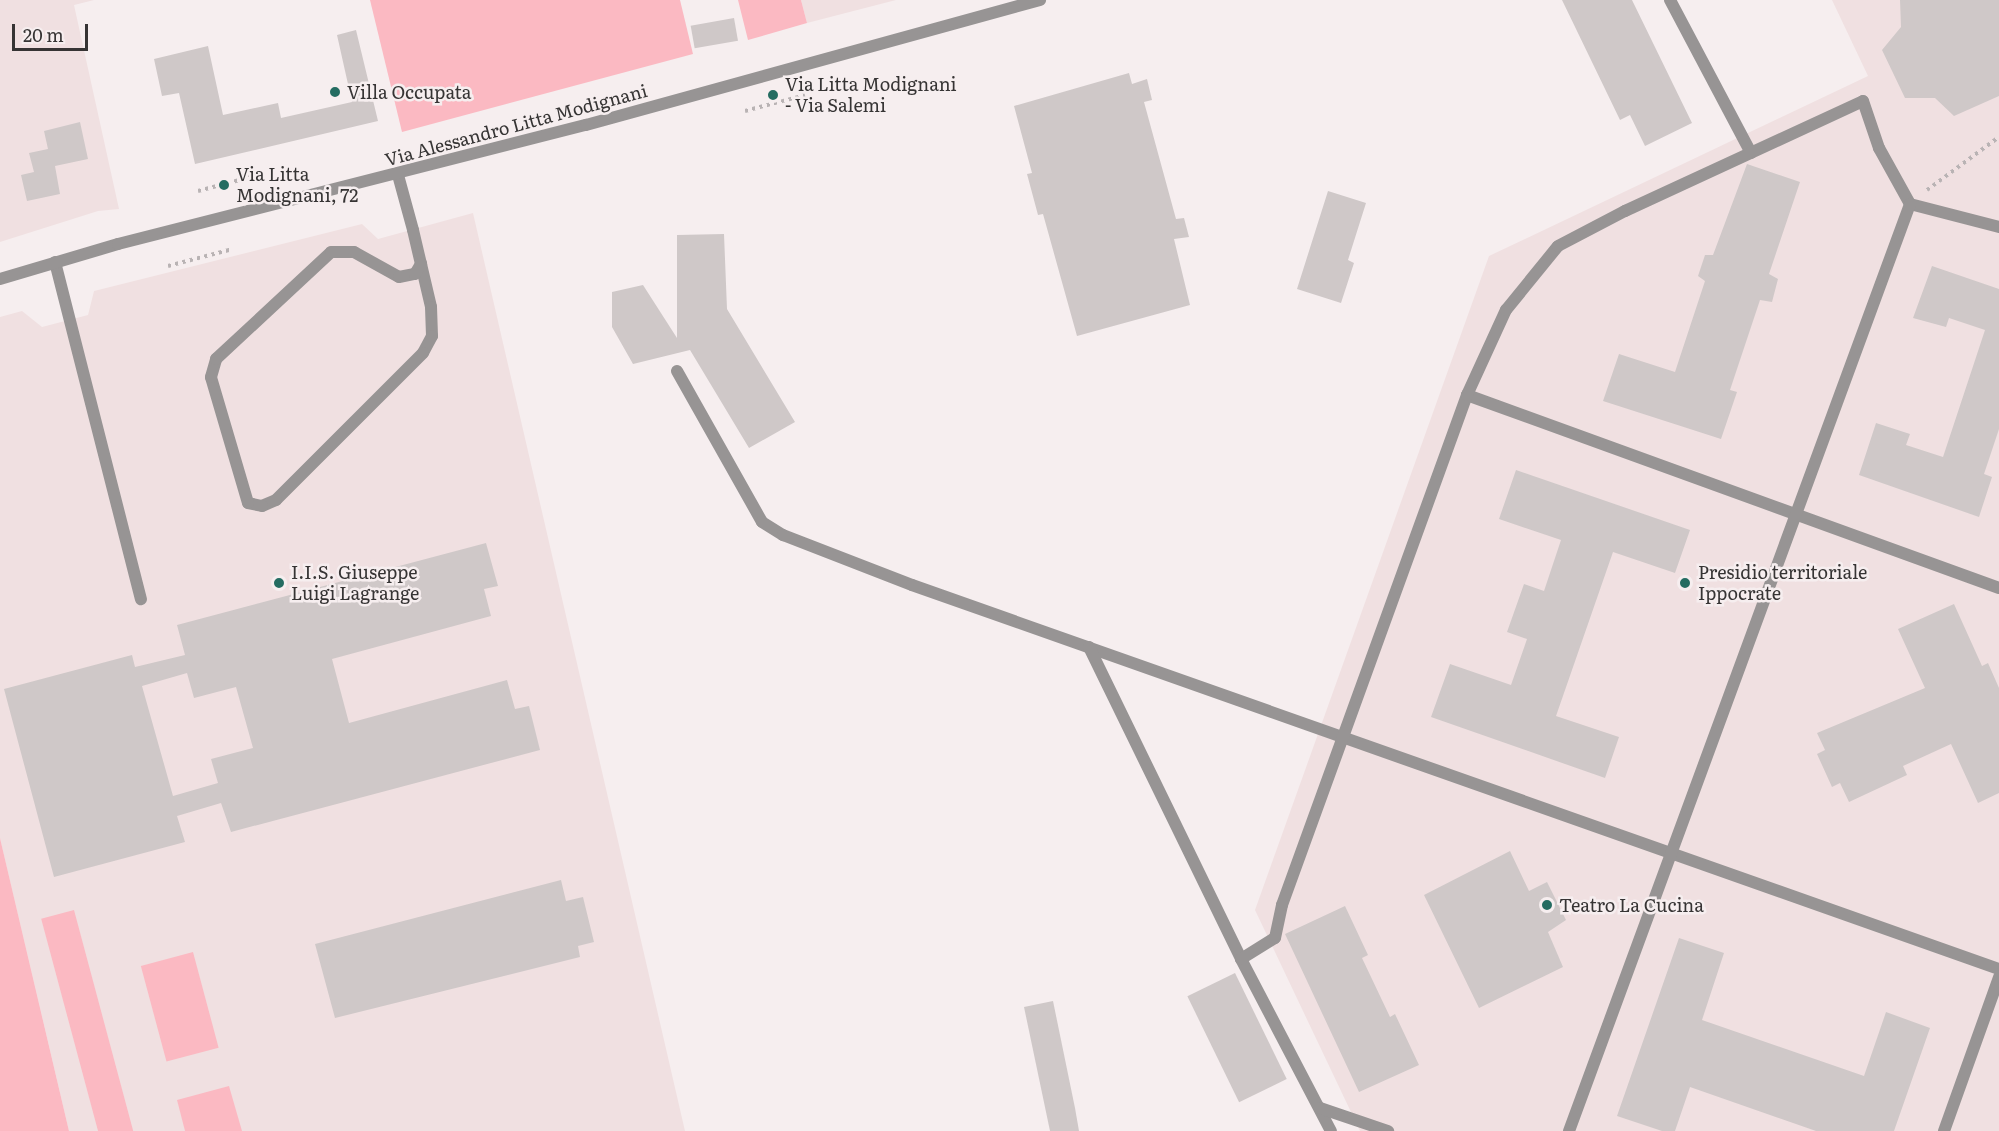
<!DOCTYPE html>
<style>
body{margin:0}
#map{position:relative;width:1999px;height:1131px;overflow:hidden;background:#f6eeef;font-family:Literata,serif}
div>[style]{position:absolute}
.built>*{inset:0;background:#f0e0e1}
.green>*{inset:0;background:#fbb9c2;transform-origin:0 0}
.building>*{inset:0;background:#cfc8c8;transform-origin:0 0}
.path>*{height:4px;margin-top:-2px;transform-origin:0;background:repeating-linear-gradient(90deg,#b9b3b4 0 3px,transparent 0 7.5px)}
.service>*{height:12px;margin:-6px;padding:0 6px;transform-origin:6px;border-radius:6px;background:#979494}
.tertiary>*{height:12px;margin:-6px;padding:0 6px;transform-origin:6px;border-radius:6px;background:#979494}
.dots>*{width:16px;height:16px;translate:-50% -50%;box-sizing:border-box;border:3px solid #f6eeef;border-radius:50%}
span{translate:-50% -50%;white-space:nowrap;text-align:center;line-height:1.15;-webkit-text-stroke:5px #f6eeef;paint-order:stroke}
.poi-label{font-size:18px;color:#363434}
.left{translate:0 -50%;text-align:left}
.street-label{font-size:18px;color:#363434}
.scale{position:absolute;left:12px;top:24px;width:76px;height:27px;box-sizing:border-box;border:3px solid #363434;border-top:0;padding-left:8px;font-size:18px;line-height:21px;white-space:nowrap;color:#363434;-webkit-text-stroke:4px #f6eeef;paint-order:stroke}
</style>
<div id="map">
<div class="built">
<div style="clip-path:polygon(0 0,94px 0,74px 5px,119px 209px,98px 211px,0 242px)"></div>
<div style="clip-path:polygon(801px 0,896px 0,807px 23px)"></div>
<div style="clip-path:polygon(1832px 0,1999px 0,1999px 1131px,1360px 1131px,1255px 910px,1489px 256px,1868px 76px)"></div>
<div style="clip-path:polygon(473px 213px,685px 1131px,69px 1131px,0 838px,0 317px,22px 311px,42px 327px,88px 315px,94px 291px,362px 224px,378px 239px)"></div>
</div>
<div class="green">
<div style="clip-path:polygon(370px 0,680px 0,693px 54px,402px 132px)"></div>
<div style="clip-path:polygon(738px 0,801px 0,807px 23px,748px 40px)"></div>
<div style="clip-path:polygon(0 838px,69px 1131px,0 1131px)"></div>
<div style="left:74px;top:910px;width:229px;height:34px;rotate:75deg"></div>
<div style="left:193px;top:952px;width:99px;height:54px;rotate:75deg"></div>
<div style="clip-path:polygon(229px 1086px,242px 1131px,185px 1131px,177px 1100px)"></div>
</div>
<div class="building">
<div style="clip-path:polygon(1562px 0,1632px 0,1692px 123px,1645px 146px,1630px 115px,1620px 120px)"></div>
<div style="clip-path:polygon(1900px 0,1999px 0,1999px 96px,1954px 116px,1935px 98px,1905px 98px,1882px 50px,1901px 27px)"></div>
<div style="left:734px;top:18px;width:23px;height:44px;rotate:80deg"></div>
<div style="clip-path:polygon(356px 30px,378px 121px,195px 164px,179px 93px,162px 96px,154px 59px,208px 46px,223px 115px,278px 103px,281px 118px,352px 102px,337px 35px)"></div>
<div style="clip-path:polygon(1129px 73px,1132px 84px,1147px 79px,1152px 100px,1144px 102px,1176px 219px,1184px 218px,1189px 237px,1174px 239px,1190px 305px,1077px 336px,1043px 214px,1038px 215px,1027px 174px,1032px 173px,1014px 106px)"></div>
<div style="clip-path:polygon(80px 122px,88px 159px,55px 166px,60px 194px,27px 201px,21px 175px,34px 172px,29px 153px,48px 149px,44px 131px)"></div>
<div style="clip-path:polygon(1747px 164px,1800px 182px,1769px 274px,1778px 279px,1772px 302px,1760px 300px,1730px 390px,1737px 392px,1721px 439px,1603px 401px,1619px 354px,1675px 372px,1705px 281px,1698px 276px,1705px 255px,1713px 255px)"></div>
<div style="clip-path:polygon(1328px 191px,1366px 203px,1348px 260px,1354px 263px,1341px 303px,1297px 289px)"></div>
<div style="clip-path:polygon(724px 234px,727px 309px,795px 422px,749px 448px,690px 350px,633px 364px,612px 327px,612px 292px,643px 285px,677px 338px,677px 235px)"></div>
<div style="clip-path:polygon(1932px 266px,1999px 289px,1999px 429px,1984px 474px,1992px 477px,1979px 517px,1859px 475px,1876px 423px,1910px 434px,1906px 445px,1943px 457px,1985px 330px,1949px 318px,1946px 327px,1913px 318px)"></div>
<div style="clip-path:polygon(1516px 470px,1690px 530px,1675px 573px,1613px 552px,1556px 716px,1619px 737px,1605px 778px,1431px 717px,1450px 664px,1511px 685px,1527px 639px,1507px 632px,1524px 584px,1544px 591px,1561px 540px,1499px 519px)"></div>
<div style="clip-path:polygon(evenodd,486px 543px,498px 586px,484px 589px,491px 616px,332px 659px,349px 723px,507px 680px,515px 709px,529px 706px,540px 750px,231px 832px,221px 803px,177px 816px,185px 842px,54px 877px,4px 689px,132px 655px,135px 667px,185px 655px,177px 625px,486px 543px,187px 673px,194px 698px,236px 687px,253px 748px,211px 759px,218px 783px,173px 796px,142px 686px,187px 673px)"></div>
<div style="clip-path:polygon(1954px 604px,1982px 666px,1988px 663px,1999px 688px,1999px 793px,1978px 803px,1951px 744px,1903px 766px,1907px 775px,1849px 802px,1840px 783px,1832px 787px,1817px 754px,1825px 750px,1817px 733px,1925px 688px,1898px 629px)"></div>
<div style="clip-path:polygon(1510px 851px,1529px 891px,1547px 882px,1566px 920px,1548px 932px,1563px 967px,1479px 1008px,1424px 895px)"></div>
<div style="clip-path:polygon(561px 880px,566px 901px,583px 897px,594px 942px,578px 946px,580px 957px,335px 1018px,315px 944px)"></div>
<div style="clip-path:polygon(1345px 906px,1368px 955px,1362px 958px,1390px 1017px,1395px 1014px,1419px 1065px,1359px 1092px,1285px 934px)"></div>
<div style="clip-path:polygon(1679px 938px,1724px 953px,1702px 1020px,1864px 1076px,1886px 1012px,1930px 1028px,1894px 1131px,1816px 1131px,1690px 1087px,1675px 1131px,1662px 1131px,1617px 1116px)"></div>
<div style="left:1235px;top:973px;width:118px;height:53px;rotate:64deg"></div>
<div style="clip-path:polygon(1053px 1001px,1075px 1108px,1079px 1131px,1050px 1131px,1024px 1007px)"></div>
</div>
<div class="path">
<div style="left:745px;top:111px;width:62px;rotate:-14.9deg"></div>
<div style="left:1927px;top:190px;width:89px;rotate:-36.4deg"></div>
<div style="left:198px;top:191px;width:66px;rotate:-14.9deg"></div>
<div style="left:168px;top:266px;width:67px;rotate:-14.7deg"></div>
</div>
<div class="service">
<div style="left:1670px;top:0;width:173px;rotate:62.1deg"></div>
<div style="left:398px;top:175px;width:57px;rotate:74.7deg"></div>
<div style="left:413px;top:230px;width:79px;rotate:76.8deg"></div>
<div style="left:431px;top:307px;width:29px;rotate:88deg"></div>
<div style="left:432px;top:336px;width:19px;rotate:118deg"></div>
<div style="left:423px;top:353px;width:208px;rotate:135deg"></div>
<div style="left:276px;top:500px;width:15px;rotate:157deg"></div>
<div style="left:262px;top:506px;width:14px;rotate:-168deg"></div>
<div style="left:248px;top:503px;width:131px;rotate:-106.4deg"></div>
<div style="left:211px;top:377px;width:19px;rotate:-74deg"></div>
<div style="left:216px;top:359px;width:157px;rotate:-42.9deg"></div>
<div style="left:331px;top:252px;width:23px"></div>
<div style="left:354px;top:252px;width:51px;rotate:29.1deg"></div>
<div style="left:399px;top:277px;width:16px;rotate:-11deg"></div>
<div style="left:415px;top:274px;width:12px;rotate:-59deg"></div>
<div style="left:55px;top:262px;width:348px;rotate:75.7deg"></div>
<div style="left:677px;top:371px;width:173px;rotate:60.6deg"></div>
<div style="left:762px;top:522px;width:25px;rotate:32deg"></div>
<div style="left:783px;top:535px;width:138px;rotate:21.2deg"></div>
<div style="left:912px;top:585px;width:1153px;rotate:19.46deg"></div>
<div style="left:1467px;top:395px;width:566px;rotate:19.94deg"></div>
<div style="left:1089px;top:647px;width:347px;rotate:64deg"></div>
<div style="left:1241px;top:959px;width:194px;rotate:62.4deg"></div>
<div style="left:1241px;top:959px;width:40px;rotate:-32deg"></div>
<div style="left:1275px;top:938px;width:34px;rotate:-78deg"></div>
<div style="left:1282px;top:905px;width:543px;rotate:-70.06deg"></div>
<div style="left:1467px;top:395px;width:94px;rotate:-65.4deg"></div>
<div style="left:1506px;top:310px;width:82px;rotate:-50.9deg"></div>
<div style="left:1558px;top:246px;width:76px;rotate:-27.6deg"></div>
<div style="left:1625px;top:211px;width:262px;rotate:-24.8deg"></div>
<div style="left:1863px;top:101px;width:50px;rotate:71.2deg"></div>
<div style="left:1879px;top:148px;width:64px;rotate:61deg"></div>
<div style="left:1910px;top:204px;width:92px;rotate:14.5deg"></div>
<div style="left:1320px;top:1108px;width:72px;rotate:18.7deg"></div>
<div style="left:1569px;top:1131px;width:988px;rotate:-69.8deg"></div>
<div style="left:1944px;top:1131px;width:164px;rotate:-70.3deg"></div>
</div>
<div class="tertiary">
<div style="left:0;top:279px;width:123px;rotate:-16.5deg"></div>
<div style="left:118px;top:244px;width:483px;rotate:-14.3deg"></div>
<div style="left:586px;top:125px;width:471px;rotate:-15.4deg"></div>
</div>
<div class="dots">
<div style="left:335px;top:92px;background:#246c61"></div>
<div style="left:773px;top:95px;background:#246c61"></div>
<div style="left:224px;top:185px;background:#246c61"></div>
<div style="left:279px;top:583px;background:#246c61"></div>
<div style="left:1685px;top:583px;background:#246c61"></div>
<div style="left:1547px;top:905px;background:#246c61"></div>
</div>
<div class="poi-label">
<span class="left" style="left:785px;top:95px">Via Litta Modignani<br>- Via Salemi</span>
<span class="left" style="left:347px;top:92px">Villa Occupata</span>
<span class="left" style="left:236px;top:185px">Via Litta<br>Modignani, 72</span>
<span class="left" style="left:291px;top:583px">I.I.S. Giuseppe<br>Luigi Lagrange</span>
<span class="left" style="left:1698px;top:583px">Presidio territoriale<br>Ippocrate</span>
<span class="left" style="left:1559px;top:905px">Teatro La Cucina</span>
</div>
<div class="street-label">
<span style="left:516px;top:125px;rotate:-15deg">Via Alessandro Litta Modignani</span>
</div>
<div class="scale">20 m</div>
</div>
